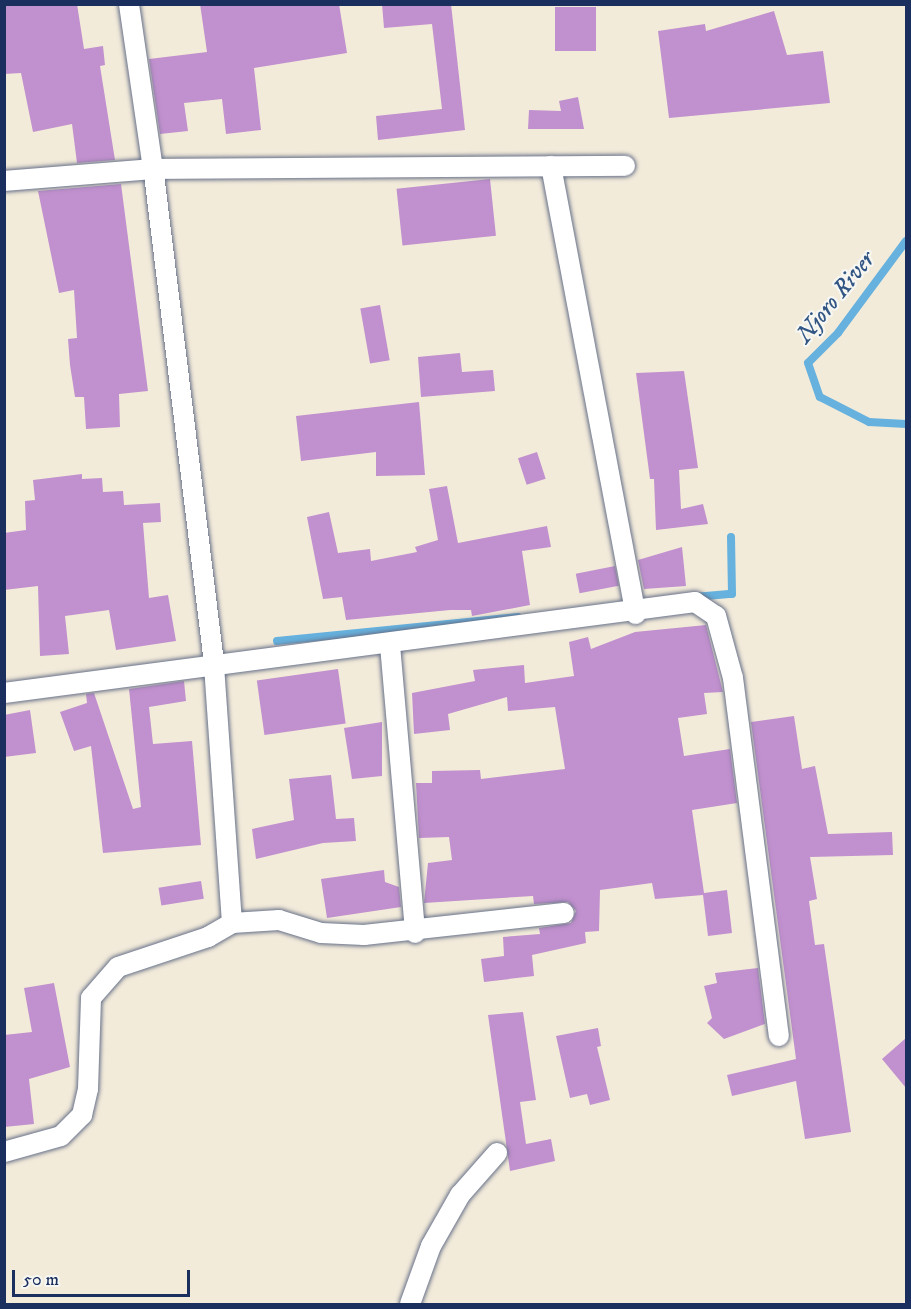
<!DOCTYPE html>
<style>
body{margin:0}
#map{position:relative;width:911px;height:1309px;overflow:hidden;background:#f3ebda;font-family:"IM FELL DW Pica",serif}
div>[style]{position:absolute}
.stream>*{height:8px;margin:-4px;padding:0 4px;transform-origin:4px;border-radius:4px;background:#66b1de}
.building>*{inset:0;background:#c190ce;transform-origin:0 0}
.roads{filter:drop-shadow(0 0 2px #677189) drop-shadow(0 0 2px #677189)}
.street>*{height:20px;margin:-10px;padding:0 10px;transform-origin:10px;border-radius:10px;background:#fff}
span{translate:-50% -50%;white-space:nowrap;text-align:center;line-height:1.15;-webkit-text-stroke:4.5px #f6f6f2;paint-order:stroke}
.water-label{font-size:24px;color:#325684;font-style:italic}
.frame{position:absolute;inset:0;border:6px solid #1b2f5e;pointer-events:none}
.scale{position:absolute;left:12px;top:1270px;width:178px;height:27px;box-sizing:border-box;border:3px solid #1b2f5e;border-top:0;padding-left:8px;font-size:18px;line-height:21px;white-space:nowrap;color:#1b2f5e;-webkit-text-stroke:4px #f6f6f2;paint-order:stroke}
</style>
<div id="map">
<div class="stream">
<div style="left:906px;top:241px;width:114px;rotate:126.5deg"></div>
<div style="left:838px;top:333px;width:42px;rotate:135deg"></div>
<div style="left:808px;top:363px;width:36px;rotate:71deg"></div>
<div style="left:820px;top:397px;width:55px;rotate:27deg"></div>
<div style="left:869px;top:422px;width:37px;rotate:3deg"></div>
<div style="left:694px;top:597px;width:38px;rotate:-5deg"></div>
<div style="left:732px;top:594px;width:57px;rotate:-91deg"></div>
<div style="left:277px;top:641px;width:242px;rotate:-5.7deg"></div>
</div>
<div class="building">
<div style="clip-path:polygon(4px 4px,77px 4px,84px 49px,103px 46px,105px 65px,100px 66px,115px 160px,77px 163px,72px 124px,33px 132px,21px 73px,4px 74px)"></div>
<div style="clip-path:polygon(200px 4px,339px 4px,347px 53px,254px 68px,261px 130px,226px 134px,222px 99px,184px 103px,188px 131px,160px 134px,149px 59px,207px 52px)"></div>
<div style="clip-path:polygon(382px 4px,451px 4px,465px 130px,378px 140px,376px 116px,442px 109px,432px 24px,384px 28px)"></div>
<div style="left:555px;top:7px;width:41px;height:44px"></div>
<div style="clip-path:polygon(774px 11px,787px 55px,823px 51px,830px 103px,669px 118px,658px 31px,705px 24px,706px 31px)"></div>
<div style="clip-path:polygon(578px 97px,584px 129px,528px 129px,529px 110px,561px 111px,559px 101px)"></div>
<div style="left:490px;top:179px;width:57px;height:94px;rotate:84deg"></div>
<div style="clip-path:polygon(121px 184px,148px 391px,119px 394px,120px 427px,86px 429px,84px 397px,75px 397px,70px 365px,68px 339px,77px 338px,74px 290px,59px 293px,38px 191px)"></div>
<div style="left:380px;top:305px;width:56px;height:20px;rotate:80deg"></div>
<div style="clip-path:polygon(460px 353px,462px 372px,493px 370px,495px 391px,421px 397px,418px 357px)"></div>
<div style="clip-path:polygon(684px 371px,698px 468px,679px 470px,681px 509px,703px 504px,708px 524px,656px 530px,654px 479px,650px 479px,636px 373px)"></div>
<div style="clip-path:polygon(419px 402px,425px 475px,376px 476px,376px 452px,301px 461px,296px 416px)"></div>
<div style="left:537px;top:452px;width:28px;height:20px;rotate:72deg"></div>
<div style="clip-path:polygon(82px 474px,82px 479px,102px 478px,103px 492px,123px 491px,124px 505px,160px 503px,161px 522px,143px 523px,149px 598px,168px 595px,176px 641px,116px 650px,109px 610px,65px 616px,69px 654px,40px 656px,38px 586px,4px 590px,4px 533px,26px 530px,25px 501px,35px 500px,33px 480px)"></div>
<div style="clip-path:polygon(447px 486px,458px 543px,547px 526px,551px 547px,522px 551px,530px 605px,472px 616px,471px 610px,450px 610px,346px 620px,342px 597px,323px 599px,307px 517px,329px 512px,338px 553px,370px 549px,371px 561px,417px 552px,415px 547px,438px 540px,429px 489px)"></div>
<div style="clip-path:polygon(682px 547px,686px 586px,644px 589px,638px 560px)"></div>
<div style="left:615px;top:566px;width:20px;height:40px;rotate:79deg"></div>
<div style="clip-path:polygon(706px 625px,723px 692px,704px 693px,707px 714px,678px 718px,684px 756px,730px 749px,737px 803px,692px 810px,704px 893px,727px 890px,732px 933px,708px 936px,703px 895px,655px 899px,652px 883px,600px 890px,599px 931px,585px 932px,586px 943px,532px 955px,534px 976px,484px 982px,481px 959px,504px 956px,503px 937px,540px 934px,539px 928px,571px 923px,576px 911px,568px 902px,534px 904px,533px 896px,424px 903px,428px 863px,452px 860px,449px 837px,419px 838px,416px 783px,432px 783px,432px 771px,480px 770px,481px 779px,565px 769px,555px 707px,508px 711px,507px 697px,448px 714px,450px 730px,414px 734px,412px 693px,475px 681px,473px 670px,524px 665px,525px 683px,574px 676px,569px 642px,588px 637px,591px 649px,635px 632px)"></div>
<div style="left:338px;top:669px;width:55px;height:82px;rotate:82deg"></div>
<div style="clip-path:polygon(184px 681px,186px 701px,149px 707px,153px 744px,192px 741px,201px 845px,103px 853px,91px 746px,74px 751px,60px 712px,87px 703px,86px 694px,94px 693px,133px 809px,141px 807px,129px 689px)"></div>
<div style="clip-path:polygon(30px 710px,36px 753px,4px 757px,4px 715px)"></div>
<div style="clip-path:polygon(794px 716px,802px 769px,815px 766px,828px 834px,892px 832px,893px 855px,810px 857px,817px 899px,809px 901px,815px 945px,824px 944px,851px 1132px,805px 1139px,796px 1081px,732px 1096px,727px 1075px,796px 1059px,751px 722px)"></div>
<div style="clip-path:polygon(382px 722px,382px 776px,352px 779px,344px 728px)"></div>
<div style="clip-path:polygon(331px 775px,336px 819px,354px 818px,356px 841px,323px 843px,256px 859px,252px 829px,294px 820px,289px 779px)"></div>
<div style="clip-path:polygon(384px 870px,385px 882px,399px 887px,401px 907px,327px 918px,321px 879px)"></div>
<div style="left:201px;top:881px;width:18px;height:43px;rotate:81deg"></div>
<div style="clip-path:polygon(758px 968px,765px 1024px,724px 1039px,707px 1023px,712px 1018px,704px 986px,717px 983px,715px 973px)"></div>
<div style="clip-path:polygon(54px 983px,70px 1067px,29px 1079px,34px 1124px,4px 1127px,4px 1035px,32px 1032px,24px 988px)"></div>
<div style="clip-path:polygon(523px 1012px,536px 1100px,520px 1102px,526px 1144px,551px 1139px,555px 1161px,510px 1171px,488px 1015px)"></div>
<div style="clip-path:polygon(598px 1028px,601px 1046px,597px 1047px,610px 1100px,590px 1105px,587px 1094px,570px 1098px,556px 1036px)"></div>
<div style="clip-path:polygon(906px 1038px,906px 1088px,882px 1059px)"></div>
</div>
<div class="roads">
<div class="street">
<div style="left:551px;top:166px;width:456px;rotate:79.3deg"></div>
<div style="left:4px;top:181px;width:149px;rotate:-4.6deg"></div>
<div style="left:153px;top:169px;width:167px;rotate:-98.3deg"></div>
<div style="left:390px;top:645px;width:289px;rotate:85deg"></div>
<div style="left:4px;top:693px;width:697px;rotate:-7.5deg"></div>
<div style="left:695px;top:602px;width:25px;rotate:34deg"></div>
<div style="left:716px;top:616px;width:64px;rotate:74.7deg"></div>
<div style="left:733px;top:678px;width:361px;rotate:82.7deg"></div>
<div style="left:232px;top:923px;width:261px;rotate:-94deg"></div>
<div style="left:214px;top:663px;width:498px;rotate:-97deg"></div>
<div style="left:153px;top:169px;width:472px;rotate:-0.4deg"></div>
<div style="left:4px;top:1152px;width:59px;rotate:-15.7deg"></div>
<div style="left:61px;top:1136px;width:30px;rotate:-45deg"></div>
<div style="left:82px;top:1115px;width:27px;rotate:-77deg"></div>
<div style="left:88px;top:1089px;width:91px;rotate:-88.1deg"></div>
<div style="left:91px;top:998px;width:41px;rotate:-48.9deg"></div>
<div style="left:118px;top:967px;width:95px;rotate:-18.4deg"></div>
<div style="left:208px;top:937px;width:28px;rotate:-30deg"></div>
<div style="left:232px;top:923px;width:47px;rotate:-3.7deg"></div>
<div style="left:279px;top:920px;width:44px;rotate:17.2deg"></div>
<div style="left:321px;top:933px;width:43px;rotate:2.7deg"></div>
<div style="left:364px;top:935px;width:201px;rotate:-6.3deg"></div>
<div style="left:410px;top:1304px;width:62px;rotate:-70.1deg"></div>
<div style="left:431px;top:1246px;width:59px;rotate:-60.4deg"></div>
<div style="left:460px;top:1195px;width:56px;rotate:-48.6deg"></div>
</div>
</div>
<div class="water-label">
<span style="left:836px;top:298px;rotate:-51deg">Njoro River</span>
</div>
<div class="frame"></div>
<div class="scale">50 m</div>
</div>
